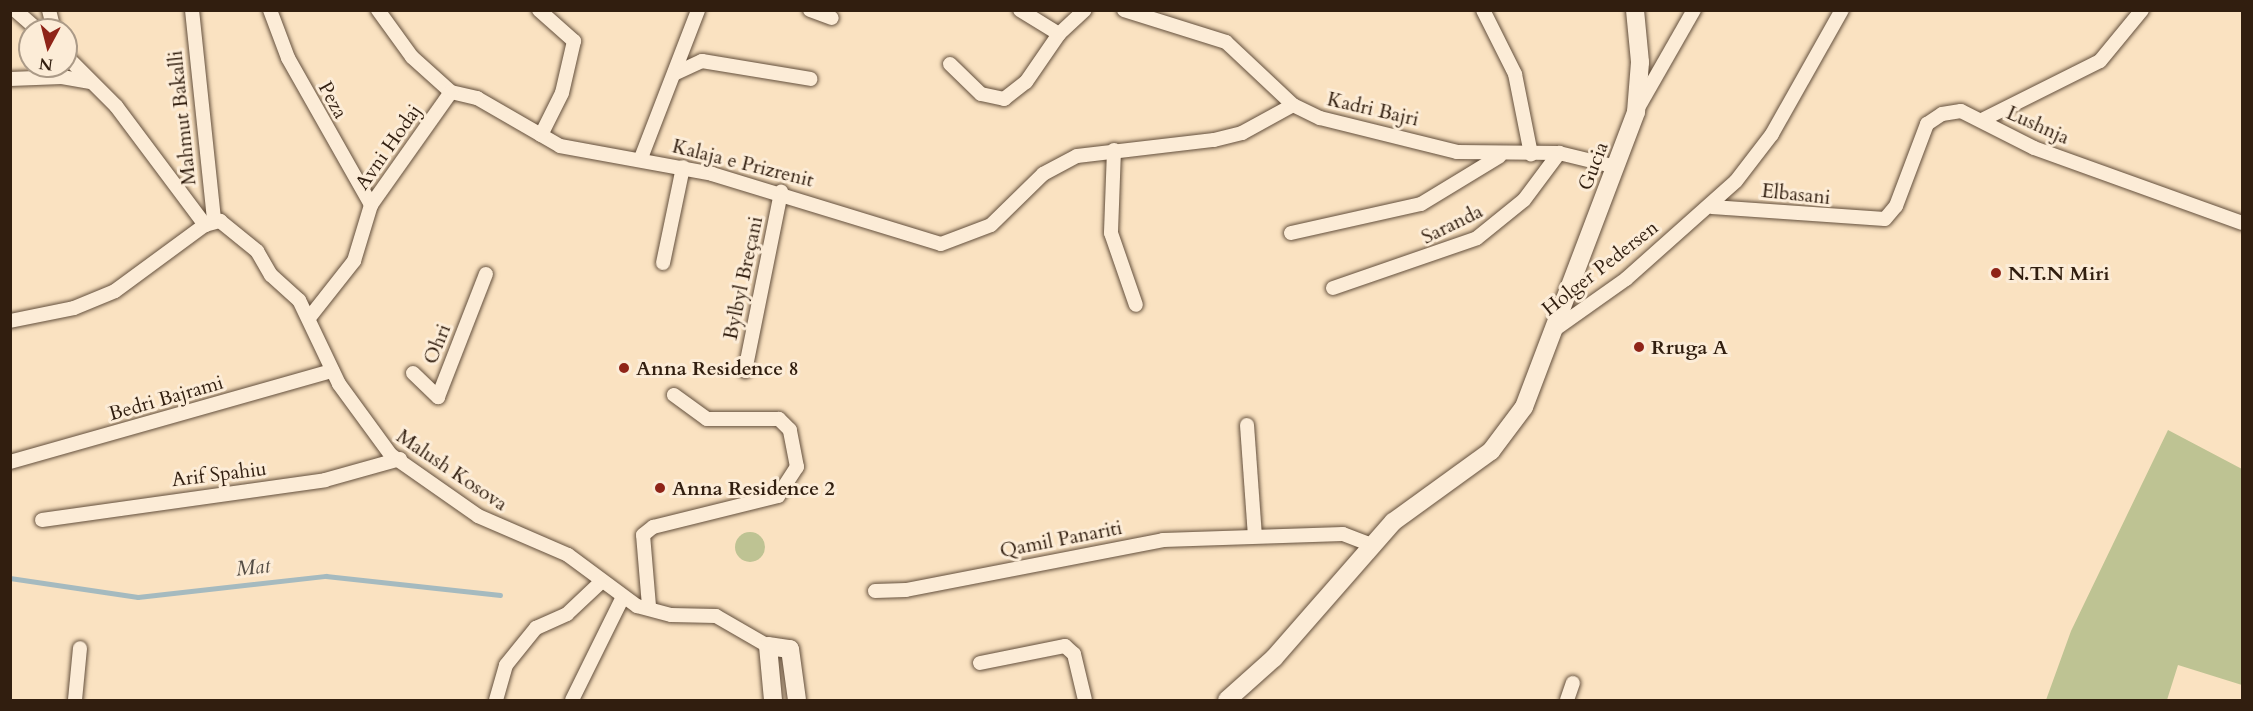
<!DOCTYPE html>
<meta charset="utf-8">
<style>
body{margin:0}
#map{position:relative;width:2253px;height:711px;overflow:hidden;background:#fae2c1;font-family:Cardo,serif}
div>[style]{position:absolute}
.green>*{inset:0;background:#bec393}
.round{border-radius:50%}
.stream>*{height:4.5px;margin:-2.25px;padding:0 2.25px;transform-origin:2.25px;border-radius:2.25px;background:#a5babf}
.roads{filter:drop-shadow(0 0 2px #634f3c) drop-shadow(0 0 2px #634f3c)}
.street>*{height:14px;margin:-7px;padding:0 7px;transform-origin:7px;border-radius:7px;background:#fcecd7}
.secondary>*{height:18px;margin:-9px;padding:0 9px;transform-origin:9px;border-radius:9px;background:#fcecd7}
.dots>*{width:16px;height:16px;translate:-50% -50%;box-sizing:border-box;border:3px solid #fcecd7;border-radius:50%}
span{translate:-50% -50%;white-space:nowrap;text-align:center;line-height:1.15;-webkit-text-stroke:6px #fcecd7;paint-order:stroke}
.street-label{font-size:20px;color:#311e0f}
.poi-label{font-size:20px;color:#311e0f;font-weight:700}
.left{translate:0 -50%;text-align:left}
.water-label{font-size:21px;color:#544d44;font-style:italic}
.frame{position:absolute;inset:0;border:12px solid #311e0f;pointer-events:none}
.north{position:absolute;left:18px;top:18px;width:60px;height:60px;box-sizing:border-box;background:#fcecd7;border:2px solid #ab9a87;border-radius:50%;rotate:187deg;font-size:16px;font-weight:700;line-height:24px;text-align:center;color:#311e0f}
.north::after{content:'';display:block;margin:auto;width:21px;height:27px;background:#8f2418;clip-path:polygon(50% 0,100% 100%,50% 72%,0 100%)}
</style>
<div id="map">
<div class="green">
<div style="clip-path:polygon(2168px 430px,2242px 469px,2242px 685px,2178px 665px,2167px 700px,2046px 700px,2071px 631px)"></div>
<div class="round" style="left:735px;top:532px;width:30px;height:30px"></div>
</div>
<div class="stream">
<div style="left:10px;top:578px;width:129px;rotate:8.4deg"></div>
<div style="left:138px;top:597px;width:189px;rotate:-6.4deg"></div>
<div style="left:326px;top:576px;width:175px;rotate:6.2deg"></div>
</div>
<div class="roads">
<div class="street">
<div style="left:15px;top:10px;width:30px;rotate:41deg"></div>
<div style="left:49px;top:10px;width:21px;rotate:76deg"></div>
<div style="left:192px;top:10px;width:212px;rotate:84deg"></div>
<div style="left:270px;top:10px;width:51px;rotate:69.4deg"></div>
<div style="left:288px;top:58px;width:169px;rotate:60.5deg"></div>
<div style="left:378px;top:10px;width:58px;rotate:54.1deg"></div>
<div style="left:412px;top:57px;width:52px;rotate:41.9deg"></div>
<div style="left:451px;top:92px;width:27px;rotate:13deg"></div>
<div style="left:477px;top:98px;width:96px;rotate:30deg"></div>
<div style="left:560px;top:146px;width:155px;rotate:10.4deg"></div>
<div style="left:712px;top:174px;width:239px;rotate:17deg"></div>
<div style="left:941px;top:244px;width:53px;rotate:-20.8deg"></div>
<div style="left:991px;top:225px;width:73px;rotate:-44.4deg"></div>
<div style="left:1043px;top:174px;width:38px;rotate:-28deg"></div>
<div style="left:1077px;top:156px;width:138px;rotate:-6.7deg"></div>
<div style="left:1214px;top:140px;width:29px;rotate:-14deg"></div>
<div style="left:1242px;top:133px;width:58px;rotate:-28.8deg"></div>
<div style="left:539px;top:10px;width:47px;rotate:41.5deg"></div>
<div style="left:574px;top:41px;width:53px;rotate:103deg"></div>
<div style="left:562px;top:93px;width:47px;rotate:116.6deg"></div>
<div style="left:810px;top:10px;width:23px;rotate:20deg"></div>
<div style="left:1020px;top:10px;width:46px;rotate:31.6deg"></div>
<div style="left:1124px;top:10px;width:107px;rotate:17.4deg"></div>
<div style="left:1226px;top:42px;width:92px;rotate:43.2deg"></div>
<div style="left:1293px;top:105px;width:30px;rotate:26deg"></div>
<div style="left:1320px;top:118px;width:141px;rotate:13.9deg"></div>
<div style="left:1457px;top:152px;width:102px;rotate:0.6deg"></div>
<div style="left:1559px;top:153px;width:59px;rotate:13.8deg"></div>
<div style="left:1483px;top:10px;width:72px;rotate:63.4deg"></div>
<div style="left:1515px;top:74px;width:82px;rotate:78.7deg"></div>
<div style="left:66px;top:56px;width:71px;rotate:45deg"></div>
<div style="left:116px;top:106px;width:149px;rotate:53.2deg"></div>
<div style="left:950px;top:64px;width:43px;rotate:44.1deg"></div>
<div style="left:981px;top:94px;width:24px;rotate:12deg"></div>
<div style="left:1004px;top:99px;width:28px;rotate:-38deg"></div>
<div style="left:1026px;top:82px;width:58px;rotate:-55.5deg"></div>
<div style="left:1059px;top:34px;width:35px;rotate:-43deg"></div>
<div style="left:674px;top:74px;width:31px;rotate:-25deg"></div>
<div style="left:702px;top:61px;width:110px;rotate:9.4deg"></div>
<div style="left:10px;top:79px;width:52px;rotate:-2.2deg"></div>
<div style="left:62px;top:77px;width:29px;rotate:10deg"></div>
<div style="left:1638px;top:108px;width:113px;rotate:-60.3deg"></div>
<div style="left:1982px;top:120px;width:132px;rotate:-26.6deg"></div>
<div style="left:2100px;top:61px;width:66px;rotate:-50.5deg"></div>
<div style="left:1114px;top:150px;width:83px;rotate:92.1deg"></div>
<div style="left:1111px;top:233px;width:76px;rotate:70.9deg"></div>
<div style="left:641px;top:158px;width:159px;rotate:-68.9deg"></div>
<div style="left:1712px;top:207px;width:173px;rotate:4deg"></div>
<div style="left:1885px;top:219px;width:17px;rotate:-50deg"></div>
<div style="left:1896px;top:206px;width:88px;rotate:-69.3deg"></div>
<div style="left:1927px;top:124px;width:18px;rotate:-34deg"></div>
<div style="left:1942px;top:114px;width:19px;rotate:-9deg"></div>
<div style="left:1961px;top:111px;width:82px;rotate:26.9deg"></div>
<div style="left:2034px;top:148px;width:221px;rotate:19.8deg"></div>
<div style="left:1291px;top:233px;width:133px;rotate:-12.6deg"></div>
<div style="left:1421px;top:204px;width:92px;rotate:-31.3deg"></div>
<div style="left:663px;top:263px;width:98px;rotate:-78.2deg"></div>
<div style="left:1333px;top:288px;width:152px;rotate:-19.1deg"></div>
<div style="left:1477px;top:238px;width:60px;rotate:-39deg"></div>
<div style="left:1524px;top:200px;width:59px;rotate:-53.3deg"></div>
<div style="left:309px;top:318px;width:73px;rotate:-51.7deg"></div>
<div style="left:354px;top:261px;width:59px;rotate:-73.1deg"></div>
<div style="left:371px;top:205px;width:138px;rotate:-54.7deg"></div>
<div style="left:10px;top:321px;width:65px;rotate:-11.5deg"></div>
<div style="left:74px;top:308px;width:44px;rotate:-22.5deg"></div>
<div style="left:115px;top:291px;width:112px;rotate:-36.3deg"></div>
<div style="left:205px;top:225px;width:16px;rotate:-15deg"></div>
<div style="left:220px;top:221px;width:48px;rotate:39deg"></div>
<div style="left:257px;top:251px;width:28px;rotate:60deg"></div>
<div style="left:271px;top:275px;width:38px;rotate:42deg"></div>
<div style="left:299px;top:300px;width:93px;rotate:64.5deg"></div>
<div style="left:339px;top:384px;width:88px;rotate:53.8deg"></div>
<div style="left:391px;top:455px;width:106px;rotate:35deg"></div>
<div style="left:478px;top:516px;width:98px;rotate:23.4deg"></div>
<div style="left:568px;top:555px;width:86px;rotate:36.5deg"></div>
<div style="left:637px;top:606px;width:35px;rotate:15deg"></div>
<div style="left:671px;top:615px;width:45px;rotate:1.3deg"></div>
<div style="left:716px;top:616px;width:60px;rotate:30deg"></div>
<div style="left:1554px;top:330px;width:88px;rotate:-35.3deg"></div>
<div style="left:1626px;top:279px;width:147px;rotate:-41.7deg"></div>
<div style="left:1736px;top:181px;width:59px;rotate:-52.5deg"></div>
<div style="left:1772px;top:134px;width:142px;rotate:-60.6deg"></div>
<div style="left:745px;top:371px;width:183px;rotate:-78.6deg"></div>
<div style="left:413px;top:373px;width:35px;rotate:44deg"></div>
<div style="left:438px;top:397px;width:132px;rotate:-68.7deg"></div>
<div style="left:1247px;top:425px;width:111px;rotate:85.9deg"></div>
<div style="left:10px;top:462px;width:335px;rotate:-15.8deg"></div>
<div style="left:42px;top:520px;width:286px;rotate:-8deg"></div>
<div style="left:325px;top:480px;width:78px;rotate:-15.6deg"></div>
<div style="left:875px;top:591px;width:31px;rotate:-2deg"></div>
<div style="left:906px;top:590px;width:262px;rotate:-11deg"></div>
<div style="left:1163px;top:540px;width:180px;rotate:-1.9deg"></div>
<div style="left:1343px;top:534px;width:30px;rotate:21deg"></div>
<div style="left:649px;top:606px;width:71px;rotate:-94.8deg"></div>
<div style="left:643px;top:535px;width:13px;rotate:-39deg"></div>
<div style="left:653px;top:527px;width:129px;rotate:-13.9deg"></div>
<div style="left:778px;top:496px;width:35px;rotate:-57deg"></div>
<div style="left:797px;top:467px;width:38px;rotate:-101deg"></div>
<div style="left:790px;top:430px;width:16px;rotate:-135deg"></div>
<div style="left:779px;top:419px;width:72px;rotate:180deg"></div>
<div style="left:707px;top:419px;width:41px;rotate:-144deg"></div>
<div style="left:980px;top:663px;width:87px;rotate:-11.3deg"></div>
<div style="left:1065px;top:646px;width:12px;rotate:42deg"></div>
<div style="left:1074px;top:654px;width:47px;rotate:76.6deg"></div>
<div style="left:75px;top:700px;width:52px;rotate:-84.5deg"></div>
<div style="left:496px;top:700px;width:36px;rotate:-74deg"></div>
<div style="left:506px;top:665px;width:48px;rotate:-51deg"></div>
<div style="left:536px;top:628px;width:34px;rotate:-24deg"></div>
<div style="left:567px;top:614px;width:45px;rotate:-43.2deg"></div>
<div style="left:572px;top:700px;width:115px;rotate:-63.7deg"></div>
<div style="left:1567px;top:700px;width:18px;rotate:-71deg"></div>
</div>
<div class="secondary">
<div style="left:773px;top:700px;width:54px;rotate:-95.3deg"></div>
<div style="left:768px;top:646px;width:22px;rotate:8deg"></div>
<div style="left:790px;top:649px;width:51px;rotate:82.2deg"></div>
<div style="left:1227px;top:700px;width:63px;rotate:-41.8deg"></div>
<div style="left:1274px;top:658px;width:181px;rotate:-48.8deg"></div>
<div style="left:1393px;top:522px;width:121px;rotate:-35.9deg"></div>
<div style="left:1491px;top:451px;width:55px;rotate:-53.1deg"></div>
<div style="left:1524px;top:407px;width:316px;rotate:-69.2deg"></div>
<div style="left:1636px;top:112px;width:50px;rotate:-85.4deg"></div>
<div style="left:1640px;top:62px;width:52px;rotate:-95.5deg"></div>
</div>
</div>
<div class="dots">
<div style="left:1996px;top:273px;background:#8f2418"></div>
<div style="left:1639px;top:347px;background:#8f2418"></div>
<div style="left:624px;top:368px;background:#8f2418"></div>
<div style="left:660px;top:488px;background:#8f2418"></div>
</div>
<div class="street-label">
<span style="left:333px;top:100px;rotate:61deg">Peza</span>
<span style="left:1373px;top:109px;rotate:13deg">Kadri Bajri</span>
<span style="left:182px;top:118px;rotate:-96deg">Mahmut Bakalli</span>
<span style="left:2038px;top:125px;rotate:24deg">Lushnja</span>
<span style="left:388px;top:147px;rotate:-55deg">Avni Hodaj</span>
<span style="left:743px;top:163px;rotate:14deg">Kalaja e Prizrenit</span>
<span style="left:1593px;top:166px;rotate:-69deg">Gucia</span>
<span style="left:1796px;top:194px;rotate:6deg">Elbasani</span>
<span style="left:1452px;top:224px;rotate:-26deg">Saranda</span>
<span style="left:1600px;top:268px;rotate:-38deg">Holger Pedersen</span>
<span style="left:743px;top:278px;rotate:-78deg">Bylbyl Breçani</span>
<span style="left:437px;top:344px;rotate:-68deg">Ohri</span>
<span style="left:166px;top:398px;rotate:-16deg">Bedri Bajrami</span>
<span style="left:452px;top:470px;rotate:34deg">Malush Kosova</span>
<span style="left:219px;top:474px;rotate:-7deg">Arif Spahiu</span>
<span style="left:1061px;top:539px;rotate:-11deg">Qamil Panariti</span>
</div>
<div class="poi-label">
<span class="left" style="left:2008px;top:273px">N.T.N Miri</span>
<span class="left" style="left:1651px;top:347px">Rruga A</span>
<span class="left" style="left:636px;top:368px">Anna Residence 8</span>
<span class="left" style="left:672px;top:488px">Anna Residence 2</span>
</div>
<div class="water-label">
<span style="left:253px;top:568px;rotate:-6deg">Mat</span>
</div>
<div class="frame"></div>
<div class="north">N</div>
</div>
